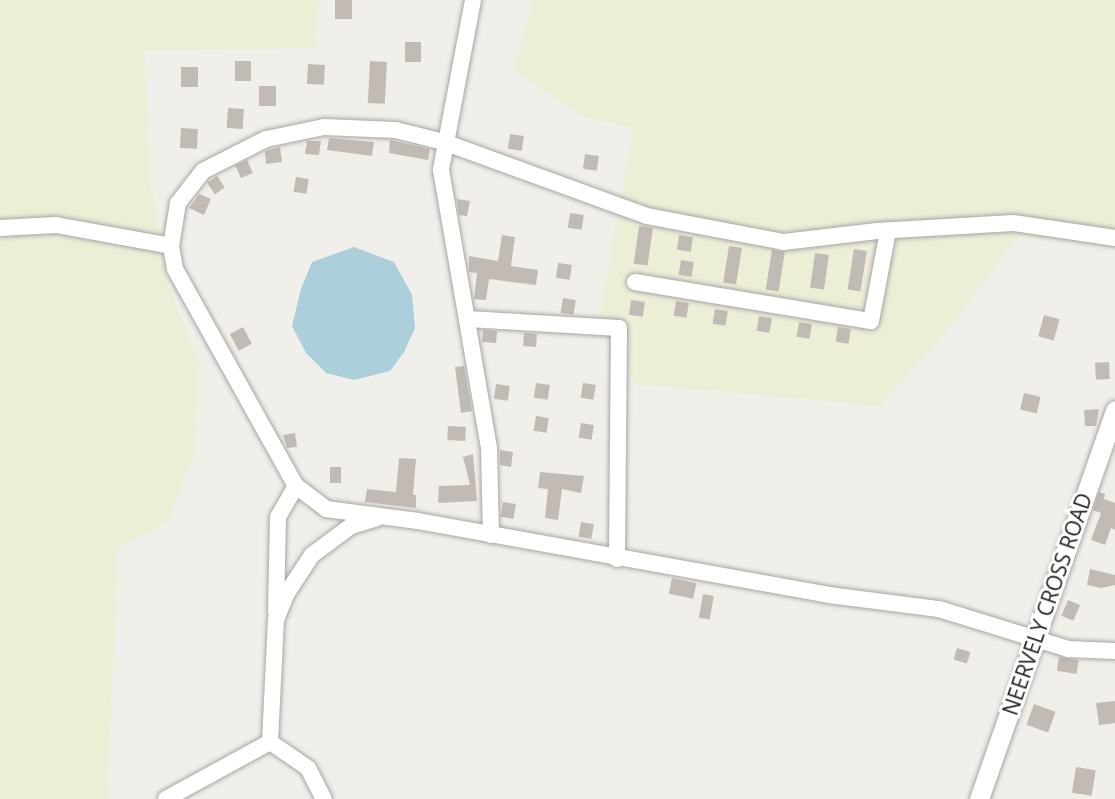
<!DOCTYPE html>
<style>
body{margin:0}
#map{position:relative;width:1115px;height:799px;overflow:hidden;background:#f1efe9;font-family:"Open Sans",sans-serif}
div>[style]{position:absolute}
.farmland>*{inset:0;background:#eceed6}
.water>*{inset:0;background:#accfdc}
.building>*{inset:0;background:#c2bbb5;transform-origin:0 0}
.roads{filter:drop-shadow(0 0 2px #a6a6a6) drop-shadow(0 0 2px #a6a6a6)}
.minor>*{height:16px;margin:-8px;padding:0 8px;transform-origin:8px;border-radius:8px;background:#fff}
.tertiary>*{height:19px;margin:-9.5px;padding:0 9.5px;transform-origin:9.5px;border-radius:9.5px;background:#fff}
span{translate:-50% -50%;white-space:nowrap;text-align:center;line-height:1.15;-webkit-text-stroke:6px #fff;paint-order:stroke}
.street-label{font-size:21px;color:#222}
</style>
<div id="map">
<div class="farmland">
<div style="clip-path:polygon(0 0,319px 0,315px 48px,144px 51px,150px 180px,168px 285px,199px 363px,194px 453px,169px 520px,118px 548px,107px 799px,0 799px)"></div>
<div style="clip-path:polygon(534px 0,1115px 0,1115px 246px,1018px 236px,952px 325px,880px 406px,636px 384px,598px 328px,633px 128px,582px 116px,514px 70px)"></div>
</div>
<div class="water">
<div style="clip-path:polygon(354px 247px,394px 262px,412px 295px,415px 328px,404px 352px,390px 371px,354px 380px,326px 373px,306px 353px,292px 326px,301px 289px,312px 262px)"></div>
</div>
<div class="building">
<div style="left:335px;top:0;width:17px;height:19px"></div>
<div style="left:405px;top:42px;width:16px;height:20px"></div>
<div style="left:235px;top:61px;width:16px;height:20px"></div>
<div style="left:370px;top:61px;width:17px;height:42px;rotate:3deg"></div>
<div style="left:308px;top:64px;width:17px;height:20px;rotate:3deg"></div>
<div style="left:181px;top:67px;width:17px;height:20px"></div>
<div style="left:259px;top:86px;width:17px;height:20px"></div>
<div style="left:228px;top:108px;width:16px;height:20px;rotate:4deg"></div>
<div style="left:181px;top:128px;width:17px;height:20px;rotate:3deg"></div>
<div style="left:510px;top:134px;width:14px;height:15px;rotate:8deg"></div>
<div style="clip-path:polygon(329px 138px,374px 142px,372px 156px,327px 150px)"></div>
<div style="clip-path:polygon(390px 140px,430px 149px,428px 160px,389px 153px)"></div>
<div style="clip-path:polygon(307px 141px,321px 141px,319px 155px,305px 154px)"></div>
<div style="clip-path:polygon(280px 147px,282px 162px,266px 164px,265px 151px)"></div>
<div style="left:585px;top:154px;width:14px;height:15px;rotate:8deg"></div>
<div style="left:247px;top:160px;width:14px;height:13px;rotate:65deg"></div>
<div style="left:217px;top:176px;width:14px;height:12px;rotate:56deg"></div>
<div style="left:296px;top:177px;width:13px;height:15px;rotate:9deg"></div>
<div style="clip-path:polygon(199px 194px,211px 199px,204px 215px,189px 208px)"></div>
<div style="clip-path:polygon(457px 199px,470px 201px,467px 216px,459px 215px)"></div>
<div style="left:570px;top:213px;width:14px;height:15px;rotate:8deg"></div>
<div style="left:639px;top:226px;width:14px;height:38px;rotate:8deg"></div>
<div style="clip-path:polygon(502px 235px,515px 237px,511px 266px,538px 270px,536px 285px,489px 279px,486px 300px,474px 299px,477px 273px,469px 272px,469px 256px,498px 261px)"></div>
<div style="left:679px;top:235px;width:14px;height:15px;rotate:8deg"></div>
<div style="left:729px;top:246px;width:13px;height:37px;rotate:9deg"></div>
<div style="left:854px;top:249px;width:13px;height:41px;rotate:9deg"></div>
<div style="left:772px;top:250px;width:13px;height:40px;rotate:9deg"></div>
<div style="left:815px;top:253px;width:14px;height:35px;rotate:8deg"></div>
<div style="left:681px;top:260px;width:13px;height:15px;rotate:9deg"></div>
<div style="left:558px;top:263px;width:14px;height:15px;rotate:8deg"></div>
<div style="left:563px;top:298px;width:13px;height:15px;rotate:9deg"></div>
<div style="left:631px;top:300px;width:14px;height:15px;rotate:8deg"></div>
<div style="left:676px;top:301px;width:13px;height:15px;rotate:9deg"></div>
<div style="left:715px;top:309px;width:13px;height:15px;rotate:9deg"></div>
<div style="left:1044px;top:315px;width:16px;height:22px;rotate:15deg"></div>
<div style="left:759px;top:316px;width:13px;height:15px;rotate:9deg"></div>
<div style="left:799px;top:322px;width:13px;height:15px;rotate:9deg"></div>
<div style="left:243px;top:327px;width:19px;height:15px;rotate:62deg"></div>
<div style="left:838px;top:327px;width:13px;height:15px;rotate:9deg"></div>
<div style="left:483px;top:330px;width:14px;height:12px;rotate:4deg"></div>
<div style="left:524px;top:333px;width:13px;height:13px;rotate:4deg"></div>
<div style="left:1109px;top:362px;width:17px;height:14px;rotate:87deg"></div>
<div style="clip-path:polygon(464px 366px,472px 411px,461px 413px,455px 367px)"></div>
<div style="left:536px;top:383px;width:14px;height:15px;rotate:8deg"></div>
<div style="left:583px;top:383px;width:13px;height:15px;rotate:9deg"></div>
<div style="left:496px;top:384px;width:14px;height:15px;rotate:8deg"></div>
<div style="left:1024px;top:393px;width:17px;height:17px;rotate:13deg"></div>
<div style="clip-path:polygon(1099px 409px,1096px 426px,1085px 426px,1084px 410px)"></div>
<div style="left:536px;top:416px;width:13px;height:15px;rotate:9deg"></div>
<div style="left:581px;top:423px;width:13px;height:15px;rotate:9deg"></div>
<div style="left:448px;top:426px;width:18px;height:14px;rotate:3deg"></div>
<div style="clip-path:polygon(295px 433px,297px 447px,287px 448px,283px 435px)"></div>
<div style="clip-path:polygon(500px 450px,513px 452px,511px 467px,500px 465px)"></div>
<div style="clip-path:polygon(473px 454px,477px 501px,438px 503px,439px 486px,470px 485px,463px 457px)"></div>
<div style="clip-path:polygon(399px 458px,416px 459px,413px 495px,416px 495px,416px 508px,365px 502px,367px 489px,396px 492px)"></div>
<div style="left:330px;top:467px;width:11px;height:16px"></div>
<div style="clip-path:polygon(540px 472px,584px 476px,581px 493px,562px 489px,558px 520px,545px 518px,548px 489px,538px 488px)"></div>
<div style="clip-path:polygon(1099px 492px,1105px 494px,1104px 499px,1115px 503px,1115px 530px,1111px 528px,1105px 545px,1091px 540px,1101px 513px,1093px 510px)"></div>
<div style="left:503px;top:502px;width:13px;height:15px;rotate:9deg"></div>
<div style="left:581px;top:522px;width:13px;height:15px;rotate:9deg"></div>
<div style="clip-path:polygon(1090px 569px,1115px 575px,1115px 585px,1101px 588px,1087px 585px)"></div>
<div style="left:672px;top:578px;width:25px;height:16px;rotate:12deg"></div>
<div style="left:703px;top:594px;width:11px;height:24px;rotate:10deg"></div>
<div style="left:1068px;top:600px;width:13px;height:17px;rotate:23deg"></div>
<div style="left:957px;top:648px;width:14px;height:12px;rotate:17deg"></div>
<div style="left:1059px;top:657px;width:20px;height:14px;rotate:9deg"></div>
<div style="clip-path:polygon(1115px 701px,1115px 723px,1099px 725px,1096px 703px)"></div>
<div style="left:1034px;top:704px;width:23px;height:22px;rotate:20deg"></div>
<div style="left:1076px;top:767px;width:20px;height:26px;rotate:9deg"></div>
</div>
<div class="roads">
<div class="minor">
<div style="left:473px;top:0;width:173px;rotate:100.7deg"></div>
<div style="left:441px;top:170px;width:282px;rotate:80.2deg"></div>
<div style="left:489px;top:448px;width:87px;rotate:88.7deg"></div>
<div style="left:0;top:228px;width:56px;rotate:-3.1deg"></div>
<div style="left:56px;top:225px;width:117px;rotate:10.3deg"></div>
<div style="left:1115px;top:238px;width:103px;rotate:-171.6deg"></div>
<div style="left:1013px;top:223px;width:136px;rotate:176.6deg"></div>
<div style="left:877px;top:231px;width:94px;rotate:173.3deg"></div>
<div style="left:784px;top:242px;width:139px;rotate:-169.3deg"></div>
<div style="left:647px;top:216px;width:216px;rotate:-160deg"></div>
<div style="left:444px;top:142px;width:49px;rotate:-166deg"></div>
<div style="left:396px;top:130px;width:72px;rotate:-177.6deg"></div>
<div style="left:324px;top:127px;width:59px;rotate:168.3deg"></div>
<div style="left:266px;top:139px;width:71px;rotate:153.1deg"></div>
<div style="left:203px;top:171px;width:41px;rotate:128deg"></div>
<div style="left:178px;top:203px;width:44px;rotate:99.2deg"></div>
<div style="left:171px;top:246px;width:23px;rotate:80deg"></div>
<div style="left:175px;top:269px;width:248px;rotate:60.9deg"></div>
<div style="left:296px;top:486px;width:38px;rotate:37deg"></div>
<div style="left:326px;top:509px;width:93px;rotate:7.4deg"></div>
<div style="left:418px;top:521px;width:418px;rotate:10.2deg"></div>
<div style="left:829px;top:595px;width:111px;rotate:7.3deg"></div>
<div style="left:939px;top:609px;width:135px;rotate:17.2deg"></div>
<div style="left:1068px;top:649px;width:47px;rotate:2.4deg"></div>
<div style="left:635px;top:282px;width:239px;rotate:9.4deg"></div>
<div style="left:871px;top:321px;width:92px;rotate:-79.3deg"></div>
<div style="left:468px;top:319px;width:151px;rotate:3.4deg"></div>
<div style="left:619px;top:328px;width:231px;rotate:90.5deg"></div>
<div style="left:276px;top:612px;width:95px;rotate:-88.8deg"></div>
<div style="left:278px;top:517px;width:36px;rotate:-60deg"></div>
<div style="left:270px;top:742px;width:46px;rotate:34.4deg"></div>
<div style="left:308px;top:768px;width:35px;rotate:63deg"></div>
<div style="left:166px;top:799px;width:119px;rotate:-28.7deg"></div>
<div style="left:270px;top:742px;width:122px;rotate:-87.2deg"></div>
<div style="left:276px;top:620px;width:29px;rotate:-68deg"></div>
<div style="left:287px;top:593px;width:45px;rotate:-56.7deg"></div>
<div style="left:312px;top:555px;width:49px;rotate:-36.6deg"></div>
<div style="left:351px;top:526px;width:27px;rotate:-17deg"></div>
</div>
<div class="tertiary">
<div style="left:979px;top:799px;width:412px;rotate:-70.7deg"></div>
</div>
</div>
<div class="street-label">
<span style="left:1047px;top:604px;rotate:-71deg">NEERVELY CROSS ROAD</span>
</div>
</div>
